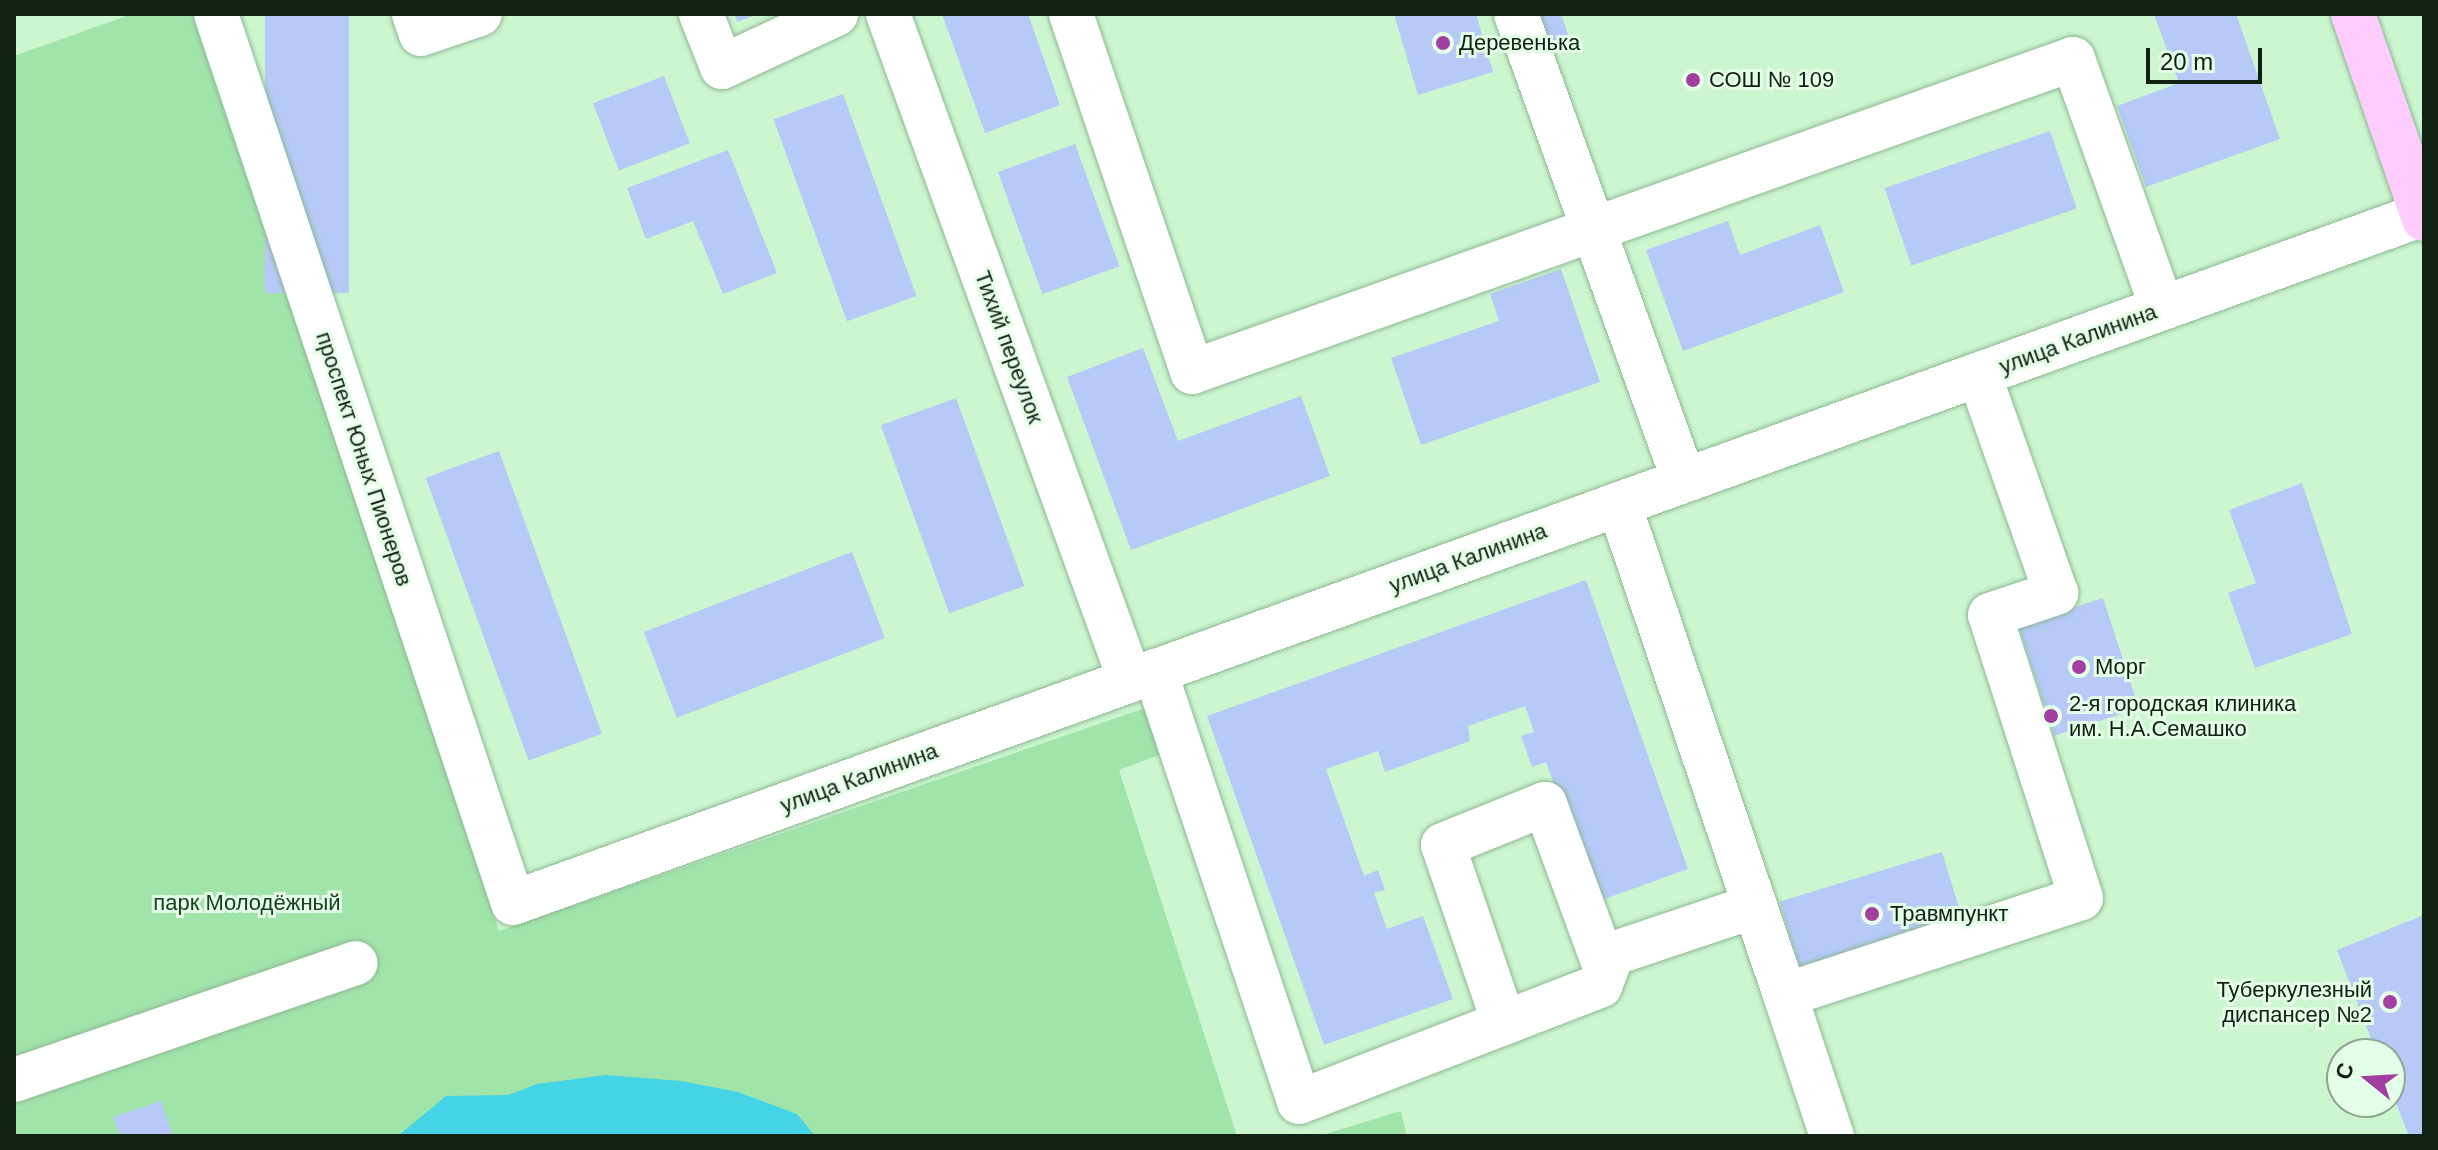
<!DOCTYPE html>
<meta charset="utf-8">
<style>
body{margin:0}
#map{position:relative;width:2438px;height:1150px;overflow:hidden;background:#cbf6d0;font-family:Helvetica,sans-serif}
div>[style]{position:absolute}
.green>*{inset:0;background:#a1e4aa}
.water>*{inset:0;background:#45d3e6}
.building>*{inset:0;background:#b6c9f7;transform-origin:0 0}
.roads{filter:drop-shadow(0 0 2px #8db792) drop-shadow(0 0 2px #8db792)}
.minor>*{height:44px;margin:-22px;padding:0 22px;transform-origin:22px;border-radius:22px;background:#fff}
.major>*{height:44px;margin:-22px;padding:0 22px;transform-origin:22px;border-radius:22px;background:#feccfd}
.dots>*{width:22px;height:22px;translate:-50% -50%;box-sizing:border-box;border:4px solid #e5fee7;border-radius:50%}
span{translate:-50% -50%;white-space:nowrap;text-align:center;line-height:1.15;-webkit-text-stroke:6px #e5fee7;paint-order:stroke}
.poi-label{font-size:22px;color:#102012}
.left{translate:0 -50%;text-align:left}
.right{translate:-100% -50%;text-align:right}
.street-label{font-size:22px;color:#102012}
.park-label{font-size:22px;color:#174020}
.frame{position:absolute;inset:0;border:16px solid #102012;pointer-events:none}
.north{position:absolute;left:2326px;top:1038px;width:80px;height:80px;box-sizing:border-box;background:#e5fee7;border:2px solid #90a592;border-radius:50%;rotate:288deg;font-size:22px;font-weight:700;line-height:32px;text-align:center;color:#102012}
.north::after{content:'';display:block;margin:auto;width:28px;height:36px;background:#a33ea2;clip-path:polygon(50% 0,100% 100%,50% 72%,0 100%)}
.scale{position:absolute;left:2146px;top:48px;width:116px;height:36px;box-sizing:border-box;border:4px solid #102012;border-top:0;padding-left:10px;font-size:24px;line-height:28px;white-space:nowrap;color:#102012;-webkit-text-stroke:6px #e5fee7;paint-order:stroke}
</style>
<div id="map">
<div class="green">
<div style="clip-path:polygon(132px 14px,210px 14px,499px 931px,1180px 696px,1188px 744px,1119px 770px,1237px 1136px,14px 1136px,14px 56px)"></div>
<div style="clip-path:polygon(1401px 1111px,1407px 1136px,1319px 1136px)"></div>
</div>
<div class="water">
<div style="clip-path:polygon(606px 1075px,681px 1081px,738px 1092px,797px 1114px,815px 1136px,398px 1136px,446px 1096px,508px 1095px,537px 1084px)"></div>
</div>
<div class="building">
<div style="left:265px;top:14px;width:84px;height:279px"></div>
<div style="clip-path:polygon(734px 14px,758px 14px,737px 22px)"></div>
<div style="clip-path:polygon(942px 14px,1028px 14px,1060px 105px,985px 133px)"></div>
<div style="clip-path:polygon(1394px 14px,1476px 14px,1493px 72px,1418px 95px)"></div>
<div style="clip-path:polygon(1534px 14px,1561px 14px,1569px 37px,1545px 46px)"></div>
<div style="clip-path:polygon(2154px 14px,2236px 14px,2280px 139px,2146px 187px,2117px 106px,2179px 83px)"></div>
<div style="left:664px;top:76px;width:72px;height:76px;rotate:69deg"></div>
<div style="left:843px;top:94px;width:215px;height:74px;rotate:70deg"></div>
<div style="left:2050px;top:131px;width:82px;height:175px;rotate:71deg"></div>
<div style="left:1075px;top:144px;width:130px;height:82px;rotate:70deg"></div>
<div style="clip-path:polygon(728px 150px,777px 273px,723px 294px,693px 221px,646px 239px,627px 188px)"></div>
<div style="clip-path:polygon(1728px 221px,1740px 255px,1820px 225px,1844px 292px,1683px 351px,1646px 250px)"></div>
<div style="clip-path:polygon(1561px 269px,1600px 382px,1421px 445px,1391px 358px,1499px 321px,1490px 294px)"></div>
<div style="clip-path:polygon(1143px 348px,1178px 441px,1301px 396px,1330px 476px,1131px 550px,1067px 377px)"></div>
<div style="left:956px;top:398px;width:200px;height:80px;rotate:70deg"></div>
<div style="left:499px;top:451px;width:301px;height:78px;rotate:70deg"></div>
<div style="clip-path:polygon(2302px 483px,2352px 634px,2255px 668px,2228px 593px,2256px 583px,2229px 510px)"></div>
<div style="left:852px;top:552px;width:92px;height:223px;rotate:69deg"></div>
<div style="clip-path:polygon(1586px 580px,1688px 869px,1596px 902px,1546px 762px,1532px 767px,1521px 736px,1534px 732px,1525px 706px,1468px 726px,1470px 741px,1385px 772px,1378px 751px,1326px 769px,1364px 876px,1378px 870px,1385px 890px,1374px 893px,1387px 929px,1423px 916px,1453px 999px,1324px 1045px,1207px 716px)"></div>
<div style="left:2103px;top:598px;width:116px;height:89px;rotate:72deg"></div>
<div style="left:1942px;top:852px;width:73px;height:170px;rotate:73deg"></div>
<div style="clip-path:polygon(2424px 915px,2424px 1136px,2409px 1136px,2390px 1088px,2390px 1054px,2377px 1054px,2337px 950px)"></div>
<div style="clip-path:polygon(161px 1101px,173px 1136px,120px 1136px,113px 1117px)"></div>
</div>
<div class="roads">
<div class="minor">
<div style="left:216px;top:14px;width:937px;rotate:71.53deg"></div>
<div style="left:513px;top:903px;width:2031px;rotate:-19.83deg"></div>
<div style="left:414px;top:14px;width:21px;rotate:71deg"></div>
<div style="left:421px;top:34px;width:62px;rotate:-18.7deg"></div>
<div style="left:701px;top:14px;width:57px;rotate:68.4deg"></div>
<div style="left:722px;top:67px;width:126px;rotate:-24.9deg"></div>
<div style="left:888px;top:14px;width:709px;rotate:70.03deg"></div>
<div style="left:1071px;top:14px;width:378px;rotate:71.3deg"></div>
<div style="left:1192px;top:372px;width:935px;rotate:-19.56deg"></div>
<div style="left:2073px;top:59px;width:264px;rotate:70.3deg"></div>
<div style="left:1516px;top:14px;width:496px;rotate:70.2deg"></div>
<div style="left:1619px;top:504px;width:518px;rotate:71.32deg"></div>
<div style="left:1785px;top:995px;width:311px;rotate:-18.1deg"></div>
<div style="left:2081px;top:898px;width:297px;rotate:-107.8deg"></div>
<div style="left:1990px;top:615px;width:70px;rotate:-18.4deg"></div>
<div style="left:2056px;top:593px;width:232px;rotate:-109.4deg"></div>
<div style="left:1155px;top:671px;width:454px;rotate:71.5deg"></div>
<div style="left:1299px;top:1102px;width:323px;rotate:-21.1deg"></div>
<div style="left:1600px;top:986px;width:34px;rotate:-69deg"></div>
<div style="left:1612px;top:954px;width:151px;rotate:-18.6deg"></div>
<div style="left:1785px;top:995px;width:149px;rotate:71.6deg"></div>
<div style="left:1504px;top:1023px;width:188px;rotate:-108.9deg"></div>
<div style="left:1443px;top:845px;width:110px;rotate:-21.9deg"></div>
<div style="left:1545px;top:804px;width:177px;rotate:69.8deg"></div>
<div style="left:14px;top:1080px;width:361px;rotate:-18.9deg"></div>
</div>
<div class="major">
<div style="left:2353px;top:14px;width:217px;rotate:70.9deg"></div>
</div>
</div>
<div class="dots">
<div style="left:1443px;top:43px;background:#a33ea2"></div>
<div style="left:1693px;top:80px;background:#a33ea2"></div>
<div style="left:2079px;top:667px;background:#a33ea2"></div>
<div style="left:2051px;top:716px;background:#a33ea2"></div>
<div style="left:1872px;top:914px;background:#a33ea2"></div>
<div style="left:2390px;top:1002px;background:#a33ea2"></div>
</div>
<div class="poi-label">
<span class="left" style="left:1459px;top:43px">Деревенька</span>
<span class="left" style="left:1709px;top:80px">СОШ № 109</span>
<span class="left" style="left:2095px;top:667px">Морг</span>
<span class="left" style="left:2069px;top:716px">2-я городская клиника<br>им. Н.А.Семашко</span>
<span class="left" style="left:1890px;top:914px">Травмпункт</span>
<span class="right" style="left:2372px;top:1002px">Туберкулезный<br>диспансер №2</span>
</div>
<div class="street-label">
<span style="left:2078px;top:339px;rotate:-20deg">улица Калинина</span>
<span style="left:1009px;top:347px;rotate:70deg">Тихий переулок</span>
<span style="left:364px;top:459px;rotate:72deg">проспект Юных Пионеров</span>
<span style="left:1468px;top:558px;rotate:-20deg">улица Калинина</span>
<span style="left:859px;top:778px;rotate:-20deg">улица Калинина</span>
</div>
<div class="park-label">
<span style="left:247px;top:903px">парк Молодёжный</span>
</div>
<div class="frame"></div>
<div class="north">С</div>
<div class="scale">20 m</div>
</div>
